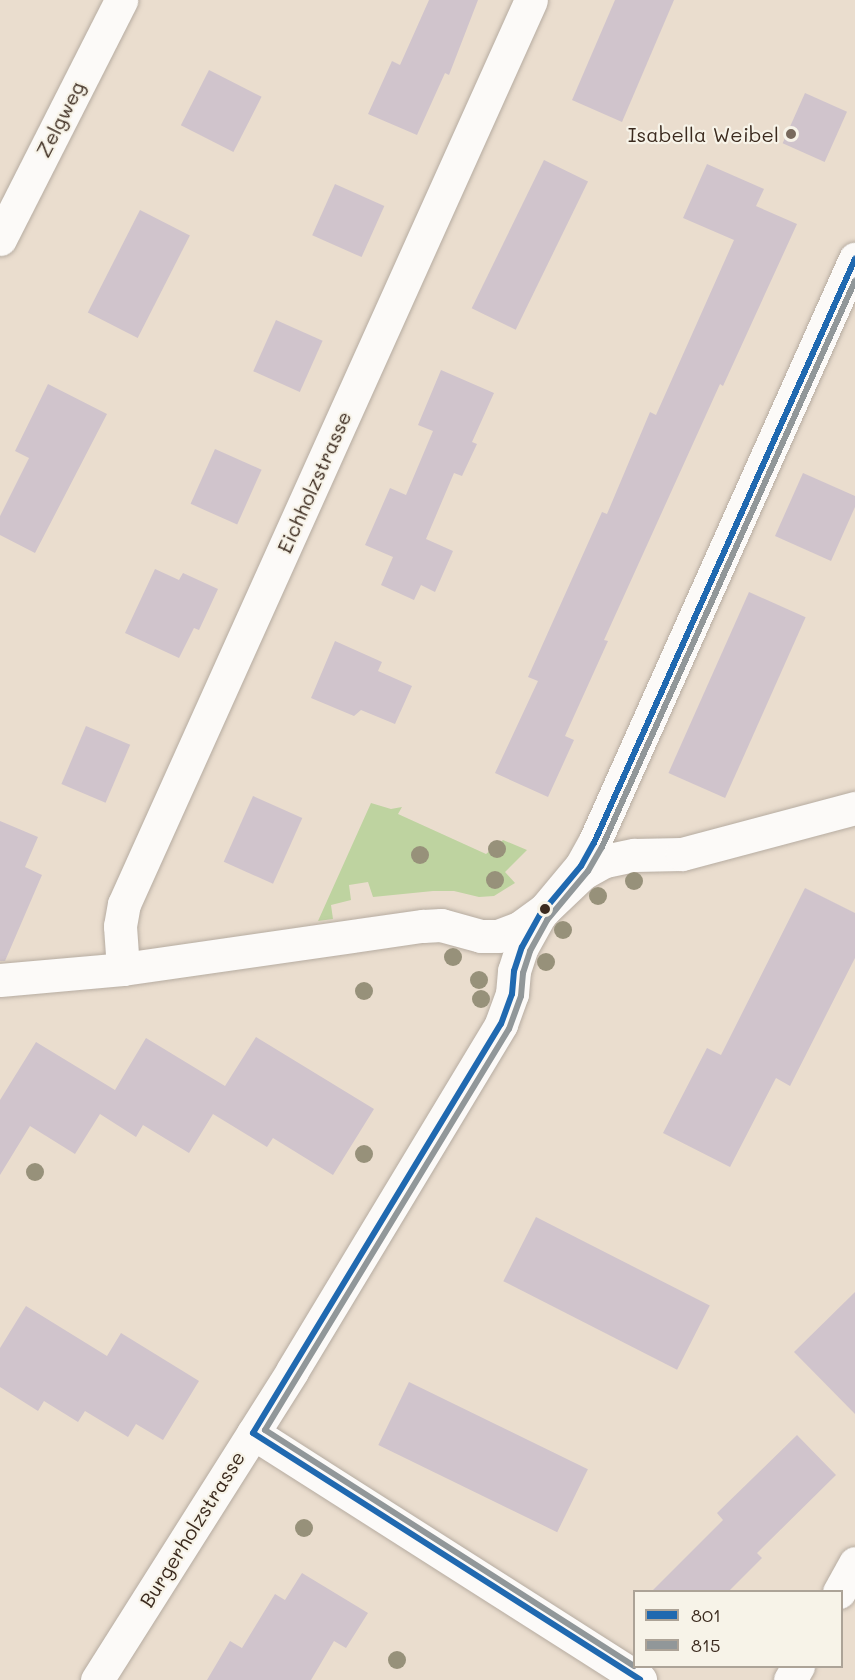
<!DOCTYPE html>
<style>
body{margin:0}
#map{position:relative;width:855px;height:1680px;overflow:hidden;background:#eaddce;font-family:Mali,sans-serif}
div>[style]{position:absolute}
.green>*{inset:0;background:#bed3a0}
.building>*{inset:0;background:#d0c4cc;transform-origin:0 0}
.roads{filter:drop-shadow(0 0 2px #b6aca1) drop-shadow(0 0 2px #b6aca1)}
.minor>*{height:33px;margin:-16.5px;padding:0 16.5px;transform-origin:16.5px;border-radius:16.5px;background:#fcfaf8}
.bus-1>*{height:6px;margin:-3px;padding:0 3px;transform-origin:3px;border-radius:3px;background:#2069b0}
.bus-2>*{height:6px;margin:-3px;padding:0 3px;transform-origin:3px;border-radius:3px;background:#919799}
.trees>*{width:18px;height:18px;margin:-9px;border-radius:50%;background:#97917a}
.dots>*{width:16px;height:16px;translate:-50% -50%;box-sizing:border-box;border:3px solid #f7f3e8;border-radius:50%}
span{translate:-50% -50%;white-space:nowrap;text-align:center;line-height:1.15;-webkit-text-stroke:4.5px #f7f3e8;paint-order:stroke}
.street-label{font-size:20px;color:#3b2a1e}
.poi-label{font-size:20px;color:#3b2a1e}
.right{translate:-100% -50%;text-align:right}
.legend{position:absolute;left:633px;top:1590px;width:210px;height:78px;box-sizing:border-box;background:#f7f3e8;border:2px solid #aca397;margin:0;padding:8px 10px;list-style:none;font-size:18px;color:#3b2a1e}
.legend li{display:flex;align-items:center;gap:12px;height:30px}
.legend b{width:30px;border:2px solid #aca397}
</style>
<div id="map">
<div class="green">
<div style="clip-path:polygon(371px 803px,391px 809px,402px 807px,398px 814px,486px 854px,503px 840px,527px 850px,505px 872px,515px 883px,494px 896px,479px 897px,454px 891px,433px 891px,373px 897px,368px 882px,349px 885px,351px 900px,331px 905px,333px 919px,318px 921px)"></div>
</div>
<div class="building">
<div style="clip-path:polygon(429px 0,478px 0,449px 75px,445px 73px,417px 135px,368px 114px,392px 61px,400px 65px)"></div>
<div style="clip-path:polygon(615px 0,674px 0,622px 122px,572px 100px)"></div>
<div style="left:209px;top:70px;width:59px;height:62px;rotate:27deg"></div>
<div style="left:805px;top:93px;width:46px;height:55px;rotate:24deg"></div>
<div style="left:544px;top:160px;width:49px;height:165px;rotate:26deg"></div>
<div style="clip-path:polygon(707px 164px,764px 189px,756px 206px,797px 224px,723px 386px,720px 384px,604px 640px,608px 641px,565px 736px,574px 740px,548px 797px,495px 773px,538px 681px,528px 677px,602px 512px,607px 514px,650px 412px,656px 415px,734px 240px,683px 218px)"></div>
<div style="left:335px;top:184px;width:54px;height:56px;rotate:24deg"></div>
<div style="left:140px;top:210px;width:56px;height:115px;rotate:27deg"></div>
<div style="left:276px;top:320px;width:51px;height:56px;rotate:24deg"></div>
<div style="clip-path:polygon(441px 370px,494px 393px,472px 442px,477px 444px,462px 476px,454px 473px,426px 539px,453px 551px,435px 592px,421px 585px,414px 600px,381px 585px,393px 557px,365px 545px,390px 488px,406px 495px,433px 431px,418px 425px)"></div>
<div style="clip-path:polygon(48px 384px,107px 414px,35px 553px,0 535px,0 516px,29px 458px,15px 451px)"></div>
<div style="left:215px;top:449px;width:51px;height:60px;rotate:24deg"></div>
<div style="clip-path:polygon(803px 473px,855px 496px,855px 507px,831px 561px,775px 536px)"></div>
<div style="clip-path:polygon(155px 569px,179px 580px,183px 573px,218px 589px,199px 630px,194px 628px,179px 658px,125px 633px)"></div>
<div style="left:749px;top:592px;width:62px;height:198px;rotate:24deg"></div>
<div style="clip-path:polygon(335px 641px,382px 662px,378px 671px,412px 686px,395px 724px,361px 710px,354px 716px,311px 698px)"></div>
<div style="left:86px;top:726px;width:48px;height:63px;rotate:23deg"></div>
<div style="left:253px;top:796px;width:54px;height:72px;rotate:24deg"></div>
<div style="clip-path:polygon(0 821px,38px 837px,25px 867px,42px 875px,5px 961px,0 961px)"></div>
<div style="clip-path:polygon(805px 888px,855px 913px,855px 958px,790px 1086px,776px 1078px,730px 1167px,663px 1133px,707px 1048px,721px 1055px)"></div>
<div style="clip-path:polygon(256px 1037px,374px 1109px,333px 1175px,273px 1138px,267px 1147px,213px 1114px,189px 1153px,143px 1125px,136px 1137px,100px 1114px,75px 1154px,30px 1126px,0 1175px,0 1100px,36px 1042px,115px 1090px,146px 1038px,225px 1086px)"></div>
<div style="left:536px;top:1217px;width:195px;height:72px;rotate:27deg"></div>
<div style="clip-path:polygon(855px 1292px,855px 1414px,794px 1352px)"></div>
<div style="clip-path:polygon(26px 1306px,107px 1356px,121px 1333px,199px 1381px,163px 1440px,136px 1424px,128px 1437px,85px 1411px,78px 1422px,44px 1401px,38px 1411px,0 1387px,0 1348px)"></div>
<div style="left:409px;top:1382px;width:199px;height:70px;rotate:26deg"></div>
<div style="clip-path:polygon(797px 1435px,836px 1475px,757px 1553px,762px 1558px,728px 1592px,651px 1592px,723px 1520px,717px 1513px)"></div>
<div style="clip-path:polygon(302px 1573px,368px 1613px,346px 1648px,334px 1641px,311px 1680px,207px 1680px,230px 1641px,242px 1648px,275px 1594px,285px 1600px)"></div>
</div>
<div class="roads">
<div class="minor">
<div style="left:0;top:239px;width:268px;rotate:-63.1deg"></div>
<div style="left:123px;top:969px;width:43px;rotate:-94deg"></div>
<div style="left:120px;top:926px;width:22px;rotate:-80deg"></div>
<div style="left:124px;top:904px;width:991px;rotate:-65.76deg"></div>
<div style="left:0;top:980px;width:123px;rotate:-5.1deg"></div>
<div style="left:123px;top:969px;width:303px;rotate:-8.2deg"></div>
<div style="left:423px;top:926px;width:18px;rotate:-3deg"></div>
<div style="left:441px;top:925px;width:41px;rotate:15.4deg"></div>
<div style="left:481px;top:936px;width:17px"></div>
<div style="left:498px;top:936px;width:22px;rotate:-21deg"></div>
<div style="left:519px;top:928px;width:31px;rotate:-36deg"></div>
<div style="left:544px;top:910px;width:54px;rotate:-43.5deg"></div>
<div style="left:583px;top:873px;width:25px;rotate:-29deg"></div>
<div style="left:605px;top:861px;width:30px;rotate:-12deg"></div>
<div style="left:634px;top:855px;width:48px;rotate:-1.2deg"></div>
<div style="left:682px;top:854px;width:179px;rotate:-14.9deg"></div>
<div style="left:253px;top:1433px;width:459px;rotate:32.5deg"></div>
<div style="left:839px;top:1592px;width:33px;rotate:-61deg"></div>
<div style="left:97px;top:1680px;width:365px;rotate:-57.7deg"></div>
<div style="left:292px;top:1371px;width:405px;rotate:-58.9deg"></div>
<div style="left:501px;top:1024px;width:32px;rotate:-70deg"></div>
<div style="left:512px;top:994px;width:23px;rotate:-85deg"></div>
<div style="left:514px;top:971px;width:25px;rotate:-72deg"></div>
<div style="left:522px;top:947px;width:37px;rotate:-61deg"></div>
<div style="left:540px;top:915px;width:64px;rotate:-50.1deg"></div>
<div style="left:581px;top:866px;width:26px;rotate:-61deg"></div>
<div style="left:594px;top:843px;width:640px;rotate:-65.92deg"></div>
<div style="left:790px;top:1680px;width:16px;rotate:-60deg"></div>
</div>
</div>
<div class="bus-1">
<div style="left:253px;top:1433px;width:478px;rotate:-58.8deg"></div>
<div style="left:501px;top:1024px;width:32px;rotate:-70deg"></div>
<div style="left:512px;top:994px;width:23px;rotate:-85deg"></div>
<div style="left:514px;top:971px;width:25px;rotate:-72deg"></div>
<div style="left:522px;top:947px;width:37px;rotate:-61deg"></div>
<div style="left:540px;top:915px;width:64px;rotate:-50.1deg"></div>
<div style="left:581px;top:866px;width:26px;rotate:-61deg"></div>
<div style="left:594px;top:843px;width:640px;rotate:-65.92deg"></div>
<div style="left:253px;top:1433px;width:459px;rotate:32.5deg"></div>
</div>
<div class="bus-2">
<div style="left:634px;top:1666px;width:438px;rotate:-147.4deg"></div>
<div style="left:265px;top:1430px;width:469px;rotate:-58.7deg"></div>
<div style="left:509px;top:1029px;width:35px;rotate:-70deg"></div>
<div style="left:521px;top:996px;width:23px;rotate:-85deg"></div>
<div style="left:523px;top:973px;width:23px;rotate:-72deg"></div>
<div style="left:530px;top:951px;width:35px;rotate:-61deg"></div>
<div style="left:547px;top:920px;width:64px;rotate:-50.1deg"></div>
<div style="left:588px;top:871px;width:28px;rotate:-60deg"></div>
<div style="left:602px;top:847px;width:620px;rotate:-65.92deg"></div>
</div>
<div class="trees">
<div style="left:497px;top:849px"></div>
<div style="left:420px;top:855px"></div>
<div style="left:495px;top:880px"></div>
<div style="left:634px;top:881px"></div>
<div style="left:598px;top:896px"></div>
<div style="left:563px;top:930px"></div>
<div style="left:453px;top:957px"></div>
<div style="left:546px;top:962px"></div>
<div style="left:479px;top:980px"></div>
<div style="left:364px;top:991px"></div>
<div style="left:481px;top:999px"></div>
<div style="left:364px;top:1154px"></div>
<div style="left:35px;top:1172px"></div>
<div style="left:304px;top:1528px"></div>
<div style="left:397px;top:1660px"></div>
</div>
<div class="dots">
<div style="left:791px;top:134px;background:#78695c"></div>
<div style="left:545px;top:909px;background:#3b2a1e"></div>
</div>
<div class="street-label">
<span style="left:60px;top:119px;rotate:-63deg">Zelgweg</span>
<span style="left:314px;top:482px;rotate:-66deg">Eichholzstrasse</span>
<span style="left:192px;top:1529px;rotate:-58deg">Burgerholzstrasse</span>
</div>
<div class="poi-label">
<span class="right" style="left:779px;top:134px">Isabella Weibel</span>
</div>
<ul class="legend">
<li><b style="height:8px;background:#2069b0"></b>801</li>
<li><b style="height:8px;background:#919799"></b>815</li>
</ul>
</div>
